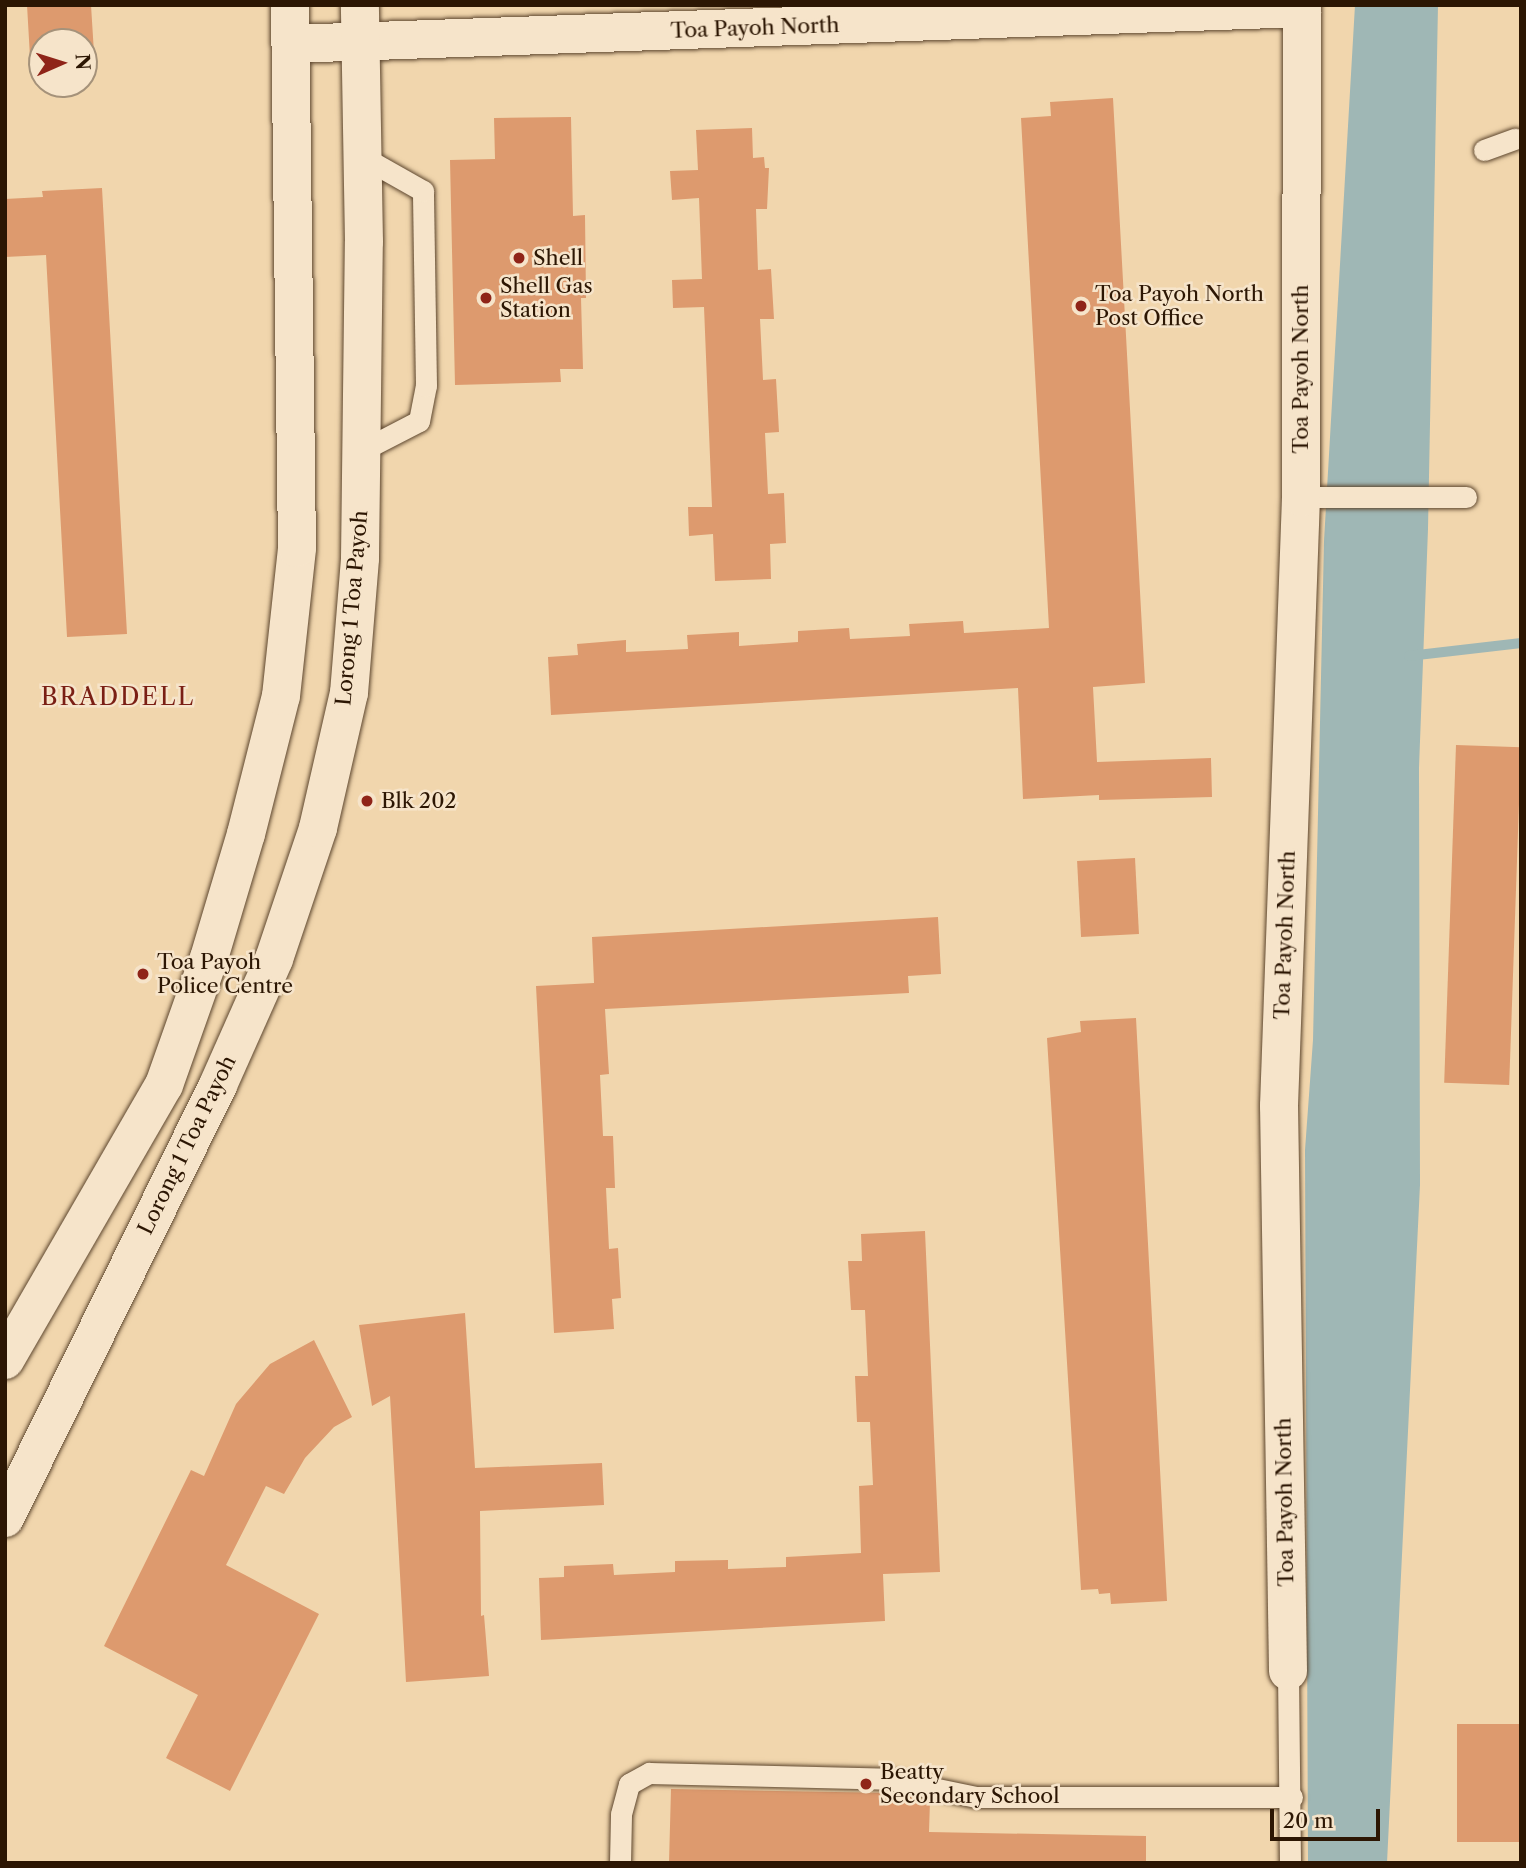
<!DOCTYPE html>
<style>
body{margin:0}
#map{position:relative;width:1526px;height:1868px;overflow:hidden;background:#f1d6ad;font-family:"Libre Caslon Text",serif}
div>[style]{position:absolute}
.water>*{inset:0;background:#9fb7b5}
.stream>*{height:10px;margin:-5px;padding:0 5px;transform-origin:5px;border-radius:5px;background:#9fb7b5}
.building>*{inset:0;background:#dd9a6e;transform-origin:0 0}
.roads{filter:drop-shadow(0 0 2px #5d462e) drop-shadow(0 0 2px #5d462e)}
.lane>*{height:21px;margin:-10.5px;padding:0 10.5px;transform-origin:10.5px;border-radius:10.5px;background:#f6e4ca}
.street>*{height:38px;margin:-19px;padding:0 19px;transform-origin:19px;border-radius:19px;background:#f6e4ca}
.secondary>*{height:38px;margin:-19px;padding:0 19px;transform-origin:19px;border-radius:19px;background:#f6e4ca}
.dots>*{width:19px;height:19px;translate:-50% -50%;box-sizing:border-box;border:4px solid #f6e4ca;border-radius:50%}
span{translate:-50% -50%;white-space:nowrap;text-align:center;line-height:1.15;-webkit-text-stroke:5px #f6e4ca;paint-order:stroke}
.street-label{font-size:21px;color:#2c1603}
.poi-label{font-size:21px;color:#2c1603}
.left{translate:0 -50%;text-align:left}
.quarter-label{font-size:24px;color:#7a1f14;letter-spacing:2px}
.frame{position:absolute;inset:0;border:7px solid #2c1603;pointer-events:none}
.north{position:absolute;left:28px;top:28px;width:70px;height:70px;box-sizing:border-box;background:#f6e4ca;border:2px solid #a5927a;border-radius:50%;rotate:87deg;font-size:19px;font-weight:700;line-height:28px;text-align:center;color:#2c1603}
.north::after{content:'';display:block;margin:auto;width:24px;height:32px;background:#8f2418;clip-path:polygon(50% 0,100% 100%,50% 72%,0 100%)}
.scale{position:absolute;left:1270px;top:1809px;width:110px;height:32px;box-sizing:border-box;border:4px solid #2c1603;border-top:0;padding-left:9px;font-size:21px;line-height:24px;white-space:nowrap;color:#2c1603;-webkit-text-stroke:5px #f6e4ca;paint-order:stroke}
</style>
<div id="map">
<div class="water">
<div style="clip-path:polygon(1355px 5px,1438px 5px,1428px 529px,1419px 768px,1420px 1185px,1387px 1863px,1308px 1863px,1305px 1150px,1313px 1040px,1324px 541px)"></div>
</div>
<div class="stream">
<div style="left:1409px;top:656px;width:113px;rotate:-6.6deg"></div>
</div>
<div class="building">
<div style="clip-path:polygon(27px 5px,91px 5px,94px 53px,84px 54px,84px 42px,42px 42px,42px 56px,30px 57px)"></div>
<div style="clip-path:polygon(1113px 98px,1145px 683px,1093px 687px,1097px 762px,1211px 758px,1212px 797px,1099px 800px,1099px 795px,1023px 799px,1018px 688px,551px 715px,548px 657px,578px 655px,577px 644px,626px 640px,626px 652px,688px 649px,687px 635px,739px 632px,739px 646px,798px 642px,798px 631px,849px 628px,850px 639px,910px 636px,909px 624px,963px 621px,964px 633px,1049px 628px,1021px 118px,1051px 116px,1050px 102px)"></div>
<div style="clip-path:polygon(571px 117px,573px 216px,585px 215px,586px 298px,581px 298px,583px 369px,560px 369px,561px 382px,455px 385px,450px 160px,495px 159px,494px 118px)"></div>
<div style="clip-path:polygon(752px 128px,753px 158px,764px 157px,765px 168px,769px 168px,767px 209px,756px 209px,758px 270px,771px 269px,774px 319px,760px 319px,763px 380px,776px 379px,779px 432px,765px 433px,768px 494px,784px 493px,786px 543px,770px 544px,771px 579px,715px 581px,713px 534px,689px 536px,688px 507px,712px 507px,704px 307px,673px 308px,672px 280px,702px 279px,699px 198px,672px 200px,670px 171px,698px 170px,696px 130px)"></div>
<div style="clip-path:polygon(102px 188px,127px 634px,67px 637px,46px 255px,5px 257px,5px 199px,43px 197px,42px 191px)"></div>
<div style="left:1456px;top:745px;width:65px;height:338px;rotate:2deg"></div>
<div style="left:1135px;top:858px;width:76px;height:58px;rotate:87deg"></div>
<div style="clip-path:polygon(938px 917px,941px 974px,908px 976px,909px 993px,605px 1009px,609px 1074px,600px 1075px,603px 1136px,613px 1136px,615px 1188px,606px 1188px,609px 1249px,618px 1248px,621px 1298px,612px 1299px,614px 1329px,554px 1333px,536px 986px,594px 983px,592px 937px)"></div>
<div style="clip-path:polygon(1136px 1018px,1167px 1601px,1111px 1604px,1110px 1593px,1099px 1594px,1098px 1589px,1081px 1590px,1047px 1038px,1081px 1032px,1080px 1021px)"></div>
<div style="clip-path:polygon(925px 1231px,940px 1572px,883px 1574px,885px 1621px,541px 1640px,539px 1578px,564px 1577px,564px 1566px,613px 1564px,614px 1575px,675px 1572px,675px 1561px,728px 1560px,728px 1569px,786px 1567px,786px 1557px,861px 1553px,859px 1486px,873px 1485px,870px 1422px,857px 1422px,855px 1376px,868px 1376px,865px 1310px,851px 1310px,848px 1261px,862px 1261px,861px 1234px)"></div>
<div style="clip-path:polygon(465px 1313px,475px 1468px,602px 1463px,604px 1505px,480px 1511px,481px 1616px,484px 1615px,489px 1676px,406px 1682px,390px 1396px,372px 1406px,359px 1325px)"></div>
<div style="clip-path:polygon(314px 1340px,352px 1417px,334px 1427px,305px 1458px,284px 1494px,266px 1486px,226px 1565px,319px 1614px,230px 1791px,166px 1758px,198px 1695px,104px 1646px,191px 1470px,204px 1476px,236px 1404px,270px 1364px)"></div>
<div style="left:1521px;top:1724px;width:118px;height:64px;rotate:90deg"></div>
<div style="clip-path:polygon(671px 1789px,893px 1793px,930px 1801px,929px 1832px,1146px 1836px,1146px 1863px,669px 1863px)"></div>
</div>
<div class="roads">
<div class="lane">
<div style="left:1484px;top:150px;width:33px;rotate:-20deg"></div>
<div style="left:361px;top:451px;width:65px;rotate:-27.3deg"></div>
<div style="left:419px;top:421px;width:36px;rotate:-79deg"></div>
<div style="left:426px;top:386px;width:195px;rotate:-90.9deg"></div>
<div style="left:423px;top:191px;width:69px;rotate:-150.5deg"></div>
<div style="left:1301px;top:497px;width:165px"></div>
<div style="left:1288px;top:1671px;width:192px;rotate:89.4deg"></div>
<div style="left:620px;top:1863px;width:49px;rotate:-88.8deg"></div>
<div style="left:621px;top:1814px;width:31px;rotate:-75deg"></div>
<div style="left:629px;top:1784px;width:23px;rotate:-29deg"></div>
<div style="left:649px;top:1773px;width:240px;rotate:1.4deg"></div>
<div style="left:889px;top:1779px;width:89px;rotate:11.7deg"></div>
<div style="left:976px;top:1797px;width:316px"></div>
</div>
<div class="street">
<div style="left:291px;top:44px;width:1012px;rotate:-2.04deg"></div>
<div style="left:1288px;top:1671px;width:565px;rotate:-90.91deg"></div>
<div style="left:1279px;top:1106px;width:609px;rotate:-87.93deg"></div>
<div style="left:1301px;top:497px;width:492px;rotate:-89.9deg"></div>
</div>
<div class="secondary">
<div style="left:5px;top:1360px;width:318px;rotate:-60deg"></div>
<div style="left:164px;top:1085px;width:135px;rotate:-70.5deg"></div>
<div style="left:209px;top:958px;width:129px;rotate:-73.4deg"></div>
<div style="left:246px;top:834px;width:142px;rotate:-75.8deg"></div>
<div style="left:281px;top:696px;width:149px;rotate:-83.8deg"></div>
<div style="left:297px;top:548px;width:543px;rotate:-90.74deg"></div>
<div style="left:5px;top:1518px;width:483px;rotate:-63.8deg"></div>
<div style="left:218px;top:1085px;width:138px;rotate:-66deg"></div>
<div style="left:274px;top:959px;width:138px;rotate:-71.4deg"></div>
<div style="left:318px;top:828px;width:139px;rotate:-77.1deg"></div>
<div style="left:349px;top:693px;width:135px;rotate:-85.3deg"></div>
<div style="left:360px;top:558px;width:316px;rotate:-89.3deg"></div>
<div style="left:364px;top:242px;width:237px;rotate:-91deg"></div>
</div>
</div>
<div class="dots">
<div style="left:519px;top:258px;background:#8f2418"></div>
<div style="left:486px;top:298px;background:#8f2418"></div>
<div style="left:1081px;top:306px;background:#8f2418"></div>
<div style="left:367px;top:801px;background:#8f2418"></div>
<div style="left:143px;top:974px;background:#8f2418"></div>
<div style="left:866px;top:1784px;background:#8f2418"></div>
</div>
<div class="street-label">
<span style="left:755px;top:28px;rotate:-2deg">Toa Payoh North</span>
<span style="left:1301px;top:369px;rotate:-90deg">Toa Payoh North</span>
<span style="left:352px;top:608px;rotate:-85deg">Lorong 1 Toa Payoh</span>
<span style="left:1285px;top:935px;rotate:-88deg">Toa Payoh North</span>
<span style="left:187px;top:1145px;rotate:-64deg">Lorong 1 Toa Payoh</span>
<span style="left:1285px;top:1502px;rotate:-91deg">Toa Payoh North</span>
</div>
<div class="poi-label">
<span class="left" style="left:533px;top:258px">Shell</span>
<span class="left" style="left:500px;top:298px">Shell Gas<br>Station</span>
<span class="left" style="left:1095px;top:306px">Toa Payoh North<br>Post Office</span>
<span class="left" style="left:381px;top:801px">Blk 202</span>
<span class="left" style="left:157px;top:974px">Toa Payoh<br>Police Centre</span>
<span class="left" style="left:880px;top:1784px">Beatty<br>Secondary School</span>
</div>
<div class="quarter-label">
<span style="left:118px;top:697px">BRADDELL</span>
</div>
<div class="frame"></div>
<div class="north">N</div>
<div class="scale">20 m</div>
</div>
